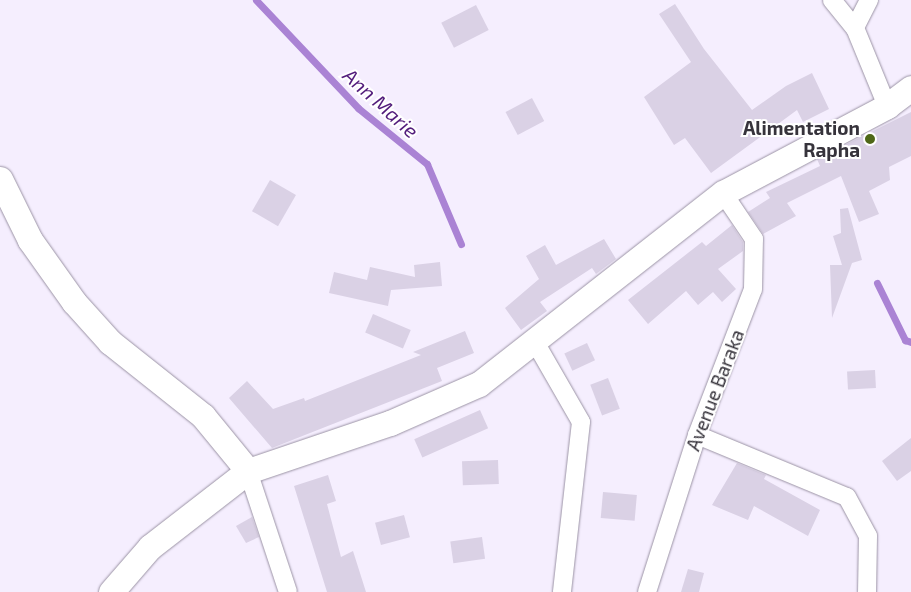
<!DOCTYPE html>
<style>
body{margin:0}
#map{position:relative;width:911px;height:592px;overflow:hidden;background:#f5eefe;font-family:"Exo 2",sans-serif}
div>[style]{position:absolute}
.stream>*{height:7px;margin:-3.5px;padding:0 3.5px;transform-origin:3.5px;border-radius:3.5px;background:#aa83d4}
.building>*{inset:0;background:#dad1e5;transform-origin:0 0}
.roads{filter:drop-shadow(0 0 1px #9b93a5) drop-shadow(0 0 1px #9b93a5)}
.street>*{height:18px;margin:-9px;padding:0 9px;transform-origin:9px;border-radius:9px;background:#fff}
.secondary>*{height:25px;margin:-12.5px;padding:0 12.5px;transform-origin:12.5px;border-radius:12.5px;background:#fff}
.dots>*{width:14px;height:14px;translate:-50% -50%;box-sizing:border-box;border:2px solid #fff;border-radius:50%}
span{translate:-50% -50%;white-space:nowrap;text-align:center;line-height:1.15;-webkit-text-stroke:4px #fff;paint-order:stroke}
.poi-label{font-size:19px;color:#36333b;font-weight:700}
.right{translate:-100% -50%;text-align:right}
.street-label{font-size:19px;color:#36333b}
.water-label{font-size:20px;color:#521c7b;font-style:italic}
</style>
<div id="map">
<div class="stream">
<div style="left:256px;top:0;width:149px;rotate:46.6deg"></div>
<div style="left:358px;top:108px;width:89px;rotate:39.1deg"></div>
<div style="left:427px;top:164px;width:87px;rotate:67deg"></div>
<div style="left:877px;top:283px;width:64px;rotate:63.8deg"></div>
<div style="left:905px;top:340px;width:6px;rotate:18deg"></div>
</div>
<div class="building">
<div style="clip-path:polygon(675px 4px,704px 49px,752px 110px,786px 86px,812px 73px,829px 109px,803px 122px,797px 110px,711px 173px,685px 138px,674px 145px,644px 97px,691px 62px,659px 14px)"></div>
<div style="left:476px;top:5px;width:28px;height:39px;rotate:63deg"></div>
<div style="left:532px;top:98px;width:26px;height:30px;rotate:62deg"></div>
<div style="clip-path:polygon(911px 112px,911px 156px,889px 167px,890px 180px,869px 191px,879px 214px,859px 222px,841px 176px,787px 203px,796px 216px,763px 234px,748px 212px,770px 198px,766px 192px,820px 166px,817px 159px)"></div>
<div style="left:270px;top:180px;width:30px;height:36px;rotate:30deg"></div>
<div style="clip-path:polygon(848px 208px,862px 260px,852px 263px,832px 318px,830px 265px,842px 265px,833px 236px,841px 233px,840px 209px)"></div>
<div style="clip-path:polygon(732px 225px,743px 242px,743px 251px,718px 269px,736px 289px,722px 302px,713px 292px,698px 305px,686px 291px,648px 324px,628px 300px,702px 242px,706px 246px)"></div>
<div style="clip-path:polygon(604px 239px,616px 259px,596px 274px,592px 268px,540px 302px,547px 311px,521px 330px,505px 308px,539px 279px,526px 256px,545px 245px,556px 265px)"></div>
<div style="clip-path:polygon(440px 262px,442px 286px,391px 290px,388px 306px,329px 293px,334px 272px,367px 280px,370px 267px,415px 277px,414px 265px)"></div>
<div style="left:373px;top:314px;width:41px;height:20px;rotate:23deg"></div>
<div style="clip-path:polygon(465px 331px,474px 353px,437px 368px,442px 381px,272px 448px,229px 398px,247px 381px,273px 409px,304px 398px,305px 401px,421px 355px,413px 352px)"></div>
<div style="left:587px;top:343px;width:19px;height:25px;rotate:65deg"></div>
<div style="left:875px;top:370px;width:18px;height:28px;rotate:87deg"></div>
<div style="left:608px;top:378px;width:33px;height:19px;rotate:69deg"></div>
<div style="left:480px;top:410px;width:20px;height:72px;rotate:66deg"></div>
<div style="clip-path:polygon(911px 438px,911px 471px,897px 481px,882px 461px)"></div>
<div style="left:498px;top:460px;width:24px;height:36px;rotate:88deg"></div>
<div style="clip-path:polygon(737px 463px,766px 475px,764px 479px,820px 510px,808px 536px,754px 506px,748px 520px,712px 505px)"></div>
<div style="clip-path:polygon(328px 475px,336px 501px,327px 504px,341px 557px,353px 551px,366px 592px,327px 592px,294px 486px)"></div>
<div style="left:603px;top:492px;width:34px;height:26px;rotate:5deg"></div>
<div style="left:404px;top:515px;width:23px;height:30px;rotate:75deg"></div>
<div style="clip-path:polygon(252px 517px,259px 537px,246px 543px,236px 526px)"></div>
<div style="left:482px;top:537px;width:22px;height:32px;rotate:82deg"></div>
<div style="clip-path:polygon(688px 569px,704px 573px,699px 592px,681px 592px)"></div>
</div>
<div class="roads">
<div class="street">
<div style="left:832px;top:0;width:36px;rotate:51deg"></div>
<div style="left:869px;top:0;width:31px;rotate:117deg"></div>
<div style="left:855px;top:28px;width:84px;rotate:67.7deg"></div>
<div style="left:535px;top:342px;width:92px;rotate:60.1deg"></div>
<div style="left:581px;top:422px;width:171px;rotate:96.4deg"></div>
<div style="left:697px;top:435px;width:162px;rotate:22.5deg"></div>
<div style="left:847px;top:497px;width:44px;rotate:61.7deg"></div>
<div style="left:868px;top:536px;width:56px;rotate:91deg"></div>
<div style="left:248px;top:471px;width:127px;rotate:71.7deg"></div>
<div style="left:647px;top:592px;width:165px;rotate:-72.3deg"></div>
<div style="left:697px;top:435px;width:156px;rotate:-69deg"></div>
<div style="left:753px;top:289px;width:50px;rotate:-88.9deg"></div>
<div style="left:754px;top:239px;width:55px;rotate:-124deg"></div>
</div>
<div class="secondary">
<div style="left:0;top:179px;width:68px;rotate:63.8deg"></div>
<div style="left:30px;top:240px;width:76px;rotate:54.6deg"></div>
<div style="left:74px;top:302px;width:54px;rotate:48deg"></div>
<div style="left:110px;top:342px;width:119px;rotate:38.5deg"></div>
<div style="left:203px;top:416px;width:71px;rotate:50.7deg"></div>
<div style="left:111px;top:592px;width:60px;rotate:-49.1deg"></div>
<div style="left:150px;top:547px;width:124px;rotate:-37.8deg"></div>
<div style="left:248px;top:471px;width:150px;rotate:-18.7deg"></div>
<div style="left:390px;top:423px;width:97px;rotate:-23.7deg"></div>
<div style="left:479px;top:384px;width:310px;rotate:-38.1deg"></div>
<div style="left:723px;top:193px;width:186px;rotate:-27.9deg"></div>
<div style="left:887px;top:106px;width:30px;rotate:-37deg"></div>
</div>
</div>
<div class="dots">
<div style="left:870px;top:139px;background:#4e6717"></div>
</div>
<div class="poi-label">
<span class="right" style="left:860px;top:139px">Alimentation<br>Rapha</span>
</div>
<div class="street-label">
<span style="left:715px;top:390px;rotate:-69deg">Avenue Baraka</span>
</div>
<div class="water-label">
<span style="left:381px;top:103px;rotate:42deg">Ann Marie</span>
</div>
</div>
